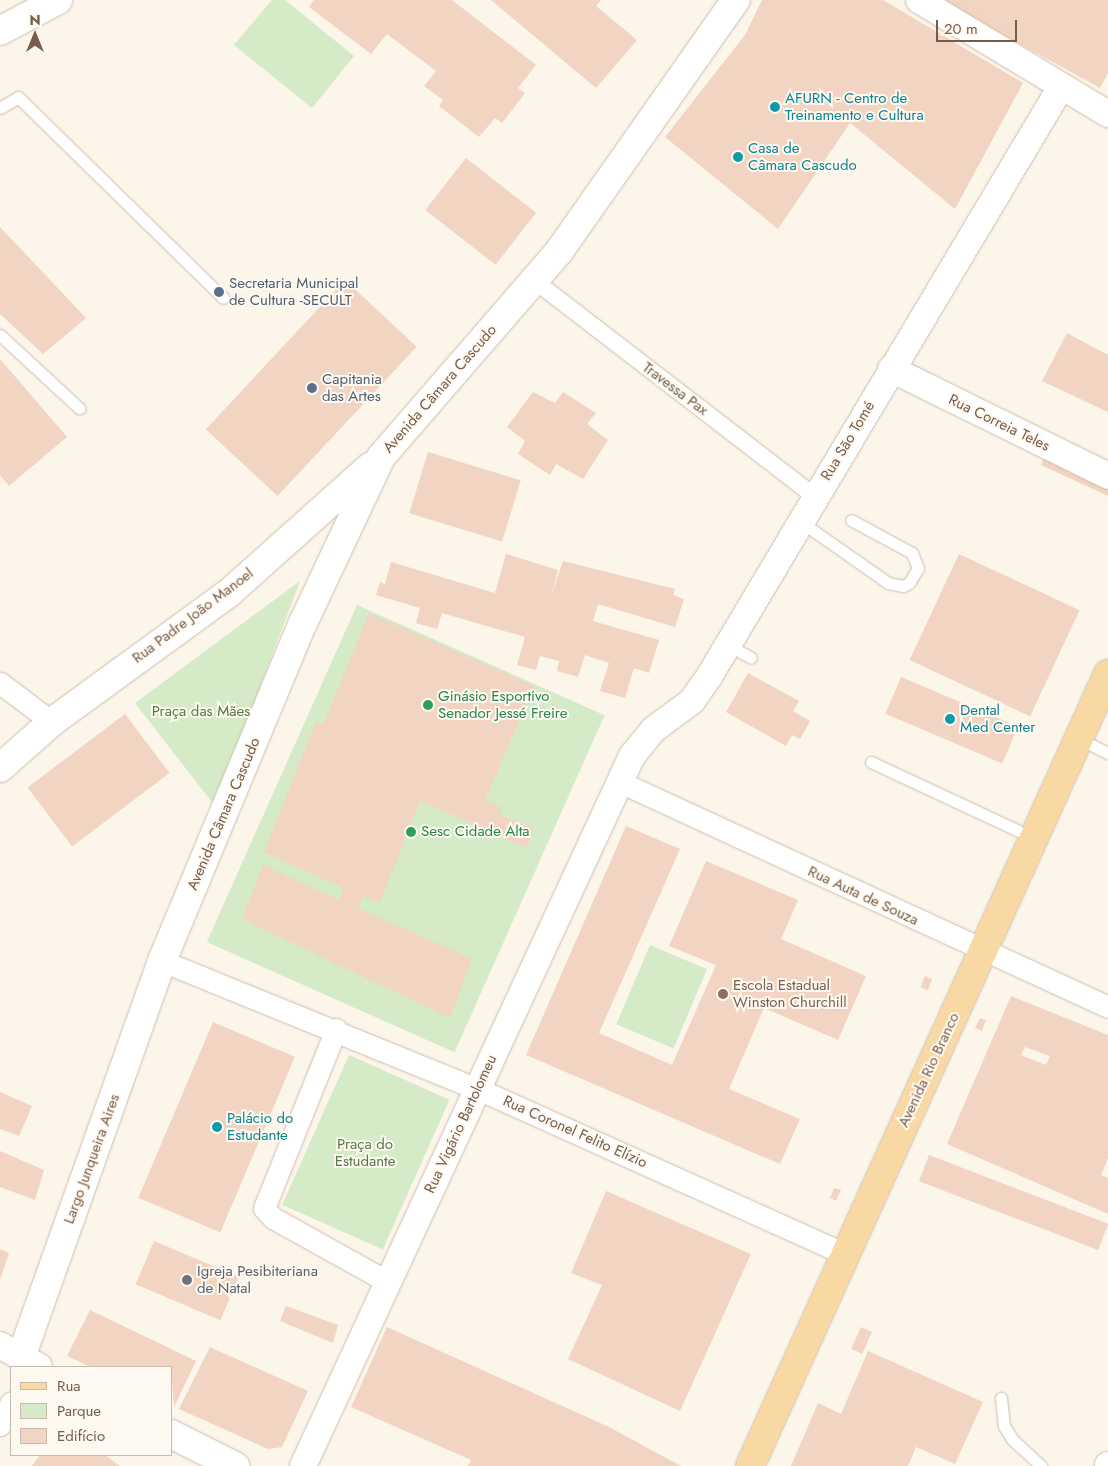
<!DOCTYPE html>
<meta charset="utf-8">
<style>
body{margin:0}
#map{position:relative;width:1108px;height:1466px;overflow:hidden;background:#fcf5e9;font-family:Jost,sans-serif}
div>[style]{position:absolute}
.green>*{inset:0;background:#d5eac7;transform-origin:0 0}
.building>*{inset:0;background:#f1d4c1;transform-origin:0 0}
.roads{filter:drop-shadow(0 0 1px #cebdaf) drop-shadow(0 0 1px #cebdaf)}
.service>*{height:11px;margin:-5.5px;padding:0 5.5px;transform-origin:5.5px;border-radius:5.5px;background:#fff}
.pedestrian>*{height:16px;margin:-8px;padding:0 8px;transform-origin:8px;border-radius:8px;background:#fff}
.minor>*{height:21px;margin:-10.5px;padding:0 10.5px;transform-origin:10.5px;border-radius:10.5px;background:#fff}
.tertiary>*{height:26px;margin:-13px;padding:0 13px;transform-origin:13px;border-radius:13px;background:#fff}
.secondary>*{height:28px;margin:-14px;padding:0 14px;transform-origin:14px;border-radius:14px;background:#fff}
.primary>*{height:28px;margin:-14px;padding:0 14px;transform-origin:14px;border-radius:14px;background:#f8d9a4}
.dots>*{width:14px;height:14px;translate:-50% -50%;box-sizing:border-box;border:2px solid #fef9f0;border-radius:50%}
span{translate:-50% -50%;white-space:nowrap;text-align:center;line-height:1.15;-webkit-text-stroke:4px #fef9f0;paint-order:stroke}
.culture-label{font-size:15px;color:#0d838f}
.left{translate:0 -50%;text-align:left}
.service-label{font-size:15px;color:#4e5e75}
.street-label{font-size:15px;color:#765c4d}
.leisure-label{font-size:15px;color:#27864d}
.park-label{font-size:15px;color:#557b45}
.education-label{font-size:15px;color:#785e54}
.worship-label{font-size:15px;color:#5b616d}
.legend{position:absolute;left:10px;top:1366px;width:162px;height:90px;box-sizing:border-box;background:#fef9f0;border:1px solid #c8baaf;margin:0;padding:6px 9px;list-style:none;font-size:15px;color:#765c4d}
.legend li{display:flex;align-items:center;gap:10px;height:25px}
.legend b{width:25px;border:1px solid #c8baaf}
.north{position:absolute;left:10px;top:10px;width:50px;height:50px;-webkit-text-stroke:4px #fef9f0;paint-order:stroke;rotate:0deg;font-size:14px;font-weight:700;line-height:20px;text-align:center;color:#765c4d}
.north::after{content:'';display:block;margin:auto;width:18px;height:22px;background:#765c4d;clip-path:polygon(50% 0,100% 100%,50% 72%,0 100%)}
.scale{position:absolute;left:936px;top:20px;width:81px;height:22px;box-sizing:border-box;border:2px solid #765c4d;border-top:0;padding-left:6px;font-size:15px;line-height:18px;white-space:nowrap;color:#765c4d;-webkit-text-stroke:4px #fef9f0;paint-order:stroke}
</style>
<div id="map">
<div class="green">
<div style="clip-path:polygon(272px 0,285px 0,354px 56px,312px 108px,234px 45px)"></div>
<div style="clip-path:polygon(300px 581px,215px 806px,135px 703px)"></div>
<div style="left:357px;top:605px;width:271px;height:369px;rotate:24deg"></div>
<div style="left:650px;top:945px;width:62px;height:86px;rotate:23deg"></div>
<div style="left:349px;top:1055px;width:110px;height:164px;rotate:24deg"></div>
</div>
<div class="building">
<div style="clip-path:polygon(314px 0,452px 0,536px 65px,518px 88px,525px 93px,502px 123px,495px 118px,479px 137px,439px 106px,443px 100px,424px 86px,436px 71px,387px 34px,371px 54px,309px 7px)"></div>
<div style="clip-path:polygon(491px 0,601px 0,596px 6px,637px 40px,596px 88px)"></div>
<div style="clip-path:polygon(762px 0,883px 0,1023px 83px,955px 209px,850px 123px,778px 229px,665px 137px,745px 35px)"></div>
<div style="clip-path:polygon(940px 0,1108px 0,1108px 73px,1100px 88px)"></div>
<div style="left:466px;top:158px;width:89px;height:66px;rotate:38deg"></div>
<div style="clip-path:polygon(0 227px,86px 318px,43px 354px,0 314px)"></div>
<div style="left:345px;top:280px;width:98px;height:204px;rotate:43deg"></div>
<div style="clip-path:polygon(1067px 333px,1108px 355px,1108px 412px,1042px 381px)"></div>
<div style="clip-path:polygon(0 359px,67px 437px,9px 486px,0 475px)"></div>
<div style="clip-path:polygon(533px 392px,555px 403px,563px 392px,596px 413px,587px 424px,608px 440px,583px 479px,556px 464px,550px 475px,518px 454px,525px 441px,507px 427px)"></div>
<div style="clip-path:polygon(1048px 451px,1108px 481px,1108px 496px,1041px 465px)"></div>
<div style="left:428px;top:452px;width:97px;height:64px;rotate:17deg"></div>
<div style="clip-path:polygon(506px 554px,558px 570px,551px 596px,563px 561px,675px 589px,673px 595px,684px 599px,675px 627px,598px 604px,593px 621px,659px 640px,649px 673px,634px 668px,625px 698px,600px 691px,609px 663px,585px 655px,578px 677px,557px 671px,559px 661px,540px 656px,536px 670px,517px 665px,525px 637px,442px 613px,437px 629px,416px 623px,420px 608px,376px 595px,380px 582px,385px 584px,391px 562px,495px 593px)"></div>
<div style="left:959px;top:554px;width:133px;height:117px;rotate:25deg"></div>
<div style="clip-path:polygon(369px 613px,534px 686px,485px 800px,502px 808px,500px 815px,534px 829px,527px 848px,420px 801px,380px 903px,363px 896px,358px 908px,472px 959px,450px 1018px,242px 919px,263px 865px,339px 900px,343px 888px,264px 852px,316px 722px,323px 725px)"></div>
<div style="clip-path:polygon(748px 673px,799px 701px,793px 711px,810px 721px,800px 739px,792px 735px,786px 746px,726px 712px)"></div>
<div style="left:901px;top:677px;width:127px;height:40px;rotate:23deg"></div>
<div style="left:125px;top:714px;width:74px;height:122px;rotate:53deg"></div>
<div style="clip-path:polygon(626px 826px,680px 849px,599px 1033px,672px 1065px,716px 965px,669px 946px,706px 861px,798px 900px,781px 939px,866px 976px,838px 1040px,764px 1008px,729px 1089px,800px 1119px,780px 1164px,526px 1055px)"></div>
<div style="left:925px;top:976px;width:8px;height:12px;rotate:23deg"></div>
<div style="clip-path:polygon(evenodd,1011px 996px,1108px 1035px,1108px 1158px,1101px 1175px,1108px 1178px,1108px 1214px,947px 1144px,1011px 996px,1025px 1047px,1050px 1056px,1046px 1065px,1021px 1055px,1025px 1047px)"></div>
<div style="clip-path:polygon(980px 1018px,986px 1020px,982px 1031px,975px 1028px)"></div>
<div style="left:213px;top:1022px;width:89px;height:191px;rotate:23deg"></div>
<div style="clip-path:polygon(0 1092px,32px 1106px,19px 1136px,0 1129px)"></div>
<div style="clip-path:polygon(0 1151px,44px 1170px,35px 1200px,0 1187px)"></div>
<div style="left:929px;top:1155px;width:192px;height:28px;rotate:21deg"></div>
<div style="clip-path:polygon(834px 1188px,841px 1190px,836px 1201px,830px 1198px)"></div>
<div style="clip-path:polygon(606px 1191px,751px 1254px,680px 1411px,568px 1359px,602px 1285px,571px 1273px)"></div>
<div style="left:154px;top:1241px;width:92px;height:47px;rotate:23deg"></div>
<div style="clip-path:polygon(0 1249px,9px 1253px,0 1280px)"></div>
<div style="clip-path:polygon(286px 1306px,338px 1325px,333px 1343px,280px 1321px)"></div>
<div style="clip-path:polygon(90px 1310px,196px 1361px,174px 1407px,171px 1367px,91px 1367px,67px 1356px)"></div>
<div style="clip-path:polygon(387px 1327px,609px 1427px,681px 1466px,468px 1466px,471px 1460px,351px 1407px)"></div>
<div style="left:861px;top:1327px;width:12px;height:24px;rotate:24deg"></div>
<div style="clip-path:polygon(210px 1347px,308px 1391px,282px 1447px,268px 1449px,179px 1409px)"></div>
<div style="clip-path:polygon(868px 1351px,983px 1402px,955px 1464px,916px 1447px,908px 1466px,791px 1466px,818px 1403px,841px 1414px)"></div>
<div style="clip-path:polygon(40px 1455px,105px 1455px,120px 1466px,32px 1466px)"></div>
</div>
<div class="roads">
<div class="service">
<div style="left:0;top:108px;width:21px;rotate:-31deg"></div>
<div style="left:18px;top:97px;width:287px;rotate:44.4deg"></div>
<div style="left:0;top:335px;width:108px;rotate:42.7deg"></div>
<div style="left:801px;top:522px;width:106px;rotate:35deg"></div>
<div style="left:888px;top:583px;width:15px;rotate:11deg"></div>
<div style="left:903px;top:586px;width:7px;rotate:-27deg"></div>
<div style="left:909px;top:583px;width:17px;rotate:-59deg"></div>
<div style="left:918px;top:568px;width:16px;rotate:-112deg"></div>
<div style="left:912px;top:553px;width:69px;rotate:-151.6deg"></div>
<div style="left:728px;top:645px;width:26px;rotate:29deg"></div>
<div style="left:1078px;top:738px;width:34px;rotate:27deg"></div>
<div style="left:871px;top:762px;width:178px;rotate:25deg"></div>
<div style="left:1001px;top:1398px;width:28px;rotate:84deg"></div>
<div style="left:1004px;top:1426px;width:15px;rotate:58deg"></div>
<div style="left:1012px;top:1439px;width:40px;rotate:43deg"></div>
</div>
<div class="pedestrian">
<div style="left:535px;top:281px;width:354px;rotate:37.6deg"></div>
</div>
<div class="minor">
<div style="left:0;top:683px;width:65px;rotate:36.9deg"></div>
<div style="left:620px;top:782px;width:537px;rotate:24.75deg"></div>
<div style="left:162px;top:961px;width:341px;rotate:22.1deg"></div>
<div style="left:478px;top:1089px;width:402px;rotate:24.2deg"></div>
<div style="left:336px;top:1029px;width:193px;rotate:111.9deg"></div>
<div style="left:264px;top:1208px;width:13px;rotate:48deg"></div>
<div style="left:273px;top:1218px;width:132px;rotate:29.1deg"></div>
<div style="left:0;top:1425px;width:25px;rotate:-64deg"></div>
</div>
<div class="tertiary">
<div style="left:919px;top:0;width:221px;rotate:31.1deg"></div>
<div style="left:891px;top:369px;width:242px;rotate:26.2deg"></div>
<div style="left:0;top:1345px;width:24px;rotate:30deg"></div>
<div style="left:303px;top:1466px;width:783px;rotate:-65.14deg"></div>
<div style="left:632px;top:756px;width:33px;rotate:-51deg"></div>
<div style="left:653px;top:730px;width:49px;rotate:-36.6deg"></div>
<div style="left:692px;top:701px;width:32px;rotate:-55deg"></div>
<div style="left:710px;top:675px;width:685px;rotate:-59.17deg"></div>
<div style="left:1108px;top:1466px;width:1px;rotate:-90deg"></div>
</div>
<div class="secondary">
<div style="left:0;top:31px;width:66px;rotate:-28.1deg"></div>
<div style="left:0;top:768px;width:69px;rotate:-41.5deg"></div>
<div style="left:52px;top:722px;width:220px;rotate:-36.1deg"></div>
<div style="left:230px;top:592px;width:188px;rotate:-41.8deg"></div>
<div style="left:38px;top:1367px;width:20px;rotate:-150deg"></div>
<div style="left:21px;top:1357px;width:420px;rotate:-70.4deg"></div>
<div style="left:162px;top:961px;width:366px;rotate:-67.4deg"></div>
<div style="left:303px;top:623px;width:183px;rotate:-64.8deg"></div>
<div style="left:381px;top:457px;width:274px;rotate:-49.1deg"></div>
<div style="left:560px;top:250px;width:306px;rotate:-54.9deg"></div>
<div style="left:171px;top:1434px;width:72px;rotate:26.6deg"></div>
</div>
<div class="primary">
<div style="left:750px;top:1466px;width:869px;rotate:-65.68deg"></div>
</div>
</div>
<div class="dots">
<div style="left:775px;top:107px;background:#0f9aa8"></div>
<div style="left:738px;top:157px;background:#0f9aa8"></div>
<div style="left:219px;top:292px;background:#5c6f8a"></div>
<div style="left:312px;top:388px;background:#5c6f8a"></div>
<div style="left:428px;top:705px;background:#2e9e5b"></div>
<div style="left:950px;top:719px;background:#0f9aa8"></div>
<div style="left:411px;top:832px;background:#2e9e5b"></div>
<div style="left:723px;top:994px;background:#8d6e63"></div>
<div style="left:217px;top:1127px;background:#0f9aa8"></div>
<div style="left:187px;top:1280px;background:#6b7280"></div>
</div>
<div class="culture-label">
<span class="left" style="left:785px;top:107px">AFURN - Centro de<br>Treinamento e Cultura</span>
<span class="left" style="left:748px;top:157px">Casa de<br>Câmara Cascudo</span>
<span class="left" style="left:960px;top:719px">Dental<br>Med Center</span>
<span class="left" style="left:227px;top:1127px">Palácio do<br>Estudante</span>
</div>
<div class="service-label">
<span class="left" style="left:229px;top:292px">Secretaria Municipal<br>de Cultura -SECULT</span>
<span class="left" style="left:322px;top:388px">Capitania<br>das Artes</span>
</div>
<div class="street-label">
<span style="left:440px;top:389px;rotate:-49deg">Avenida Câmara Cascudo</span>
<span style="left:675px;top:389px;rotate:37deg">Travessa Pax</span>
<span style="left:999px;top:423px;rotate:26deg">Rua Correia Teles</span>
<span style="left:848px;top:441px;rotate:-59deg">Rua São Tomé</span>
<span style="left:193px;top:616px;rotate:-37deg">Rua Padre João Manoel</span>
<span style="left:224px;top:814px;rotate:-67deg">Avenida Câmara Cascudo</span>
<span style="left:863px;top:896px;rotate:25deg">Rua Auta de Souza</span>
<span style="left:929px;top:1070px;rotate:-65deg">Avenida Rio Branco</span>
<span style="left:461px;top:1124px;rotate:-65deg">Rua Vigário Bartolomeu</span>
<span style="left:575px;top:1132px;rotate:24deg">Rua Coronel Felito Elízio</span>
<span style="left:92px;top:1159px;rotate:-70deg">Largo Junqueira Aires</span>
</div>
<div class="leisure-label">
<span class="left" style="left:438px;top:705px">Ginásio Esportivo<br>Senador Jessé Freire</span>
<span class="left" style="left:421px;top:832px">Sesc Cidade Alta</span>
</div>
<div class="park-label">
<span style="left:201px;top:712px">Praça das Mães</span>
<span style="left:365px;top:1153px">Praça do<br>Estudante</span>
</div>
<div class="education-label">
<span class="left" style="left:733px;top:994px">Escola Estadual<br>Winston Churchill</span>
</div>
<div class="worship-label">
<span class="left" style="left:197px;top:1280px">Igreja Pesibiteriana<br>de Natal</span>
</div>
<ul class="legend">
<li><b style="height:6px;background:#f8d9a4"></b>Rua</li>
<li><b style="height:14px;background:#d5eac7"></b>Parque</li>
<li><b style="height:14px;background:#f1d4c1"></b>Edifício</li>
</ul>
<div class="north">N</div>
<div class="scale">20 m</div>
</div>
